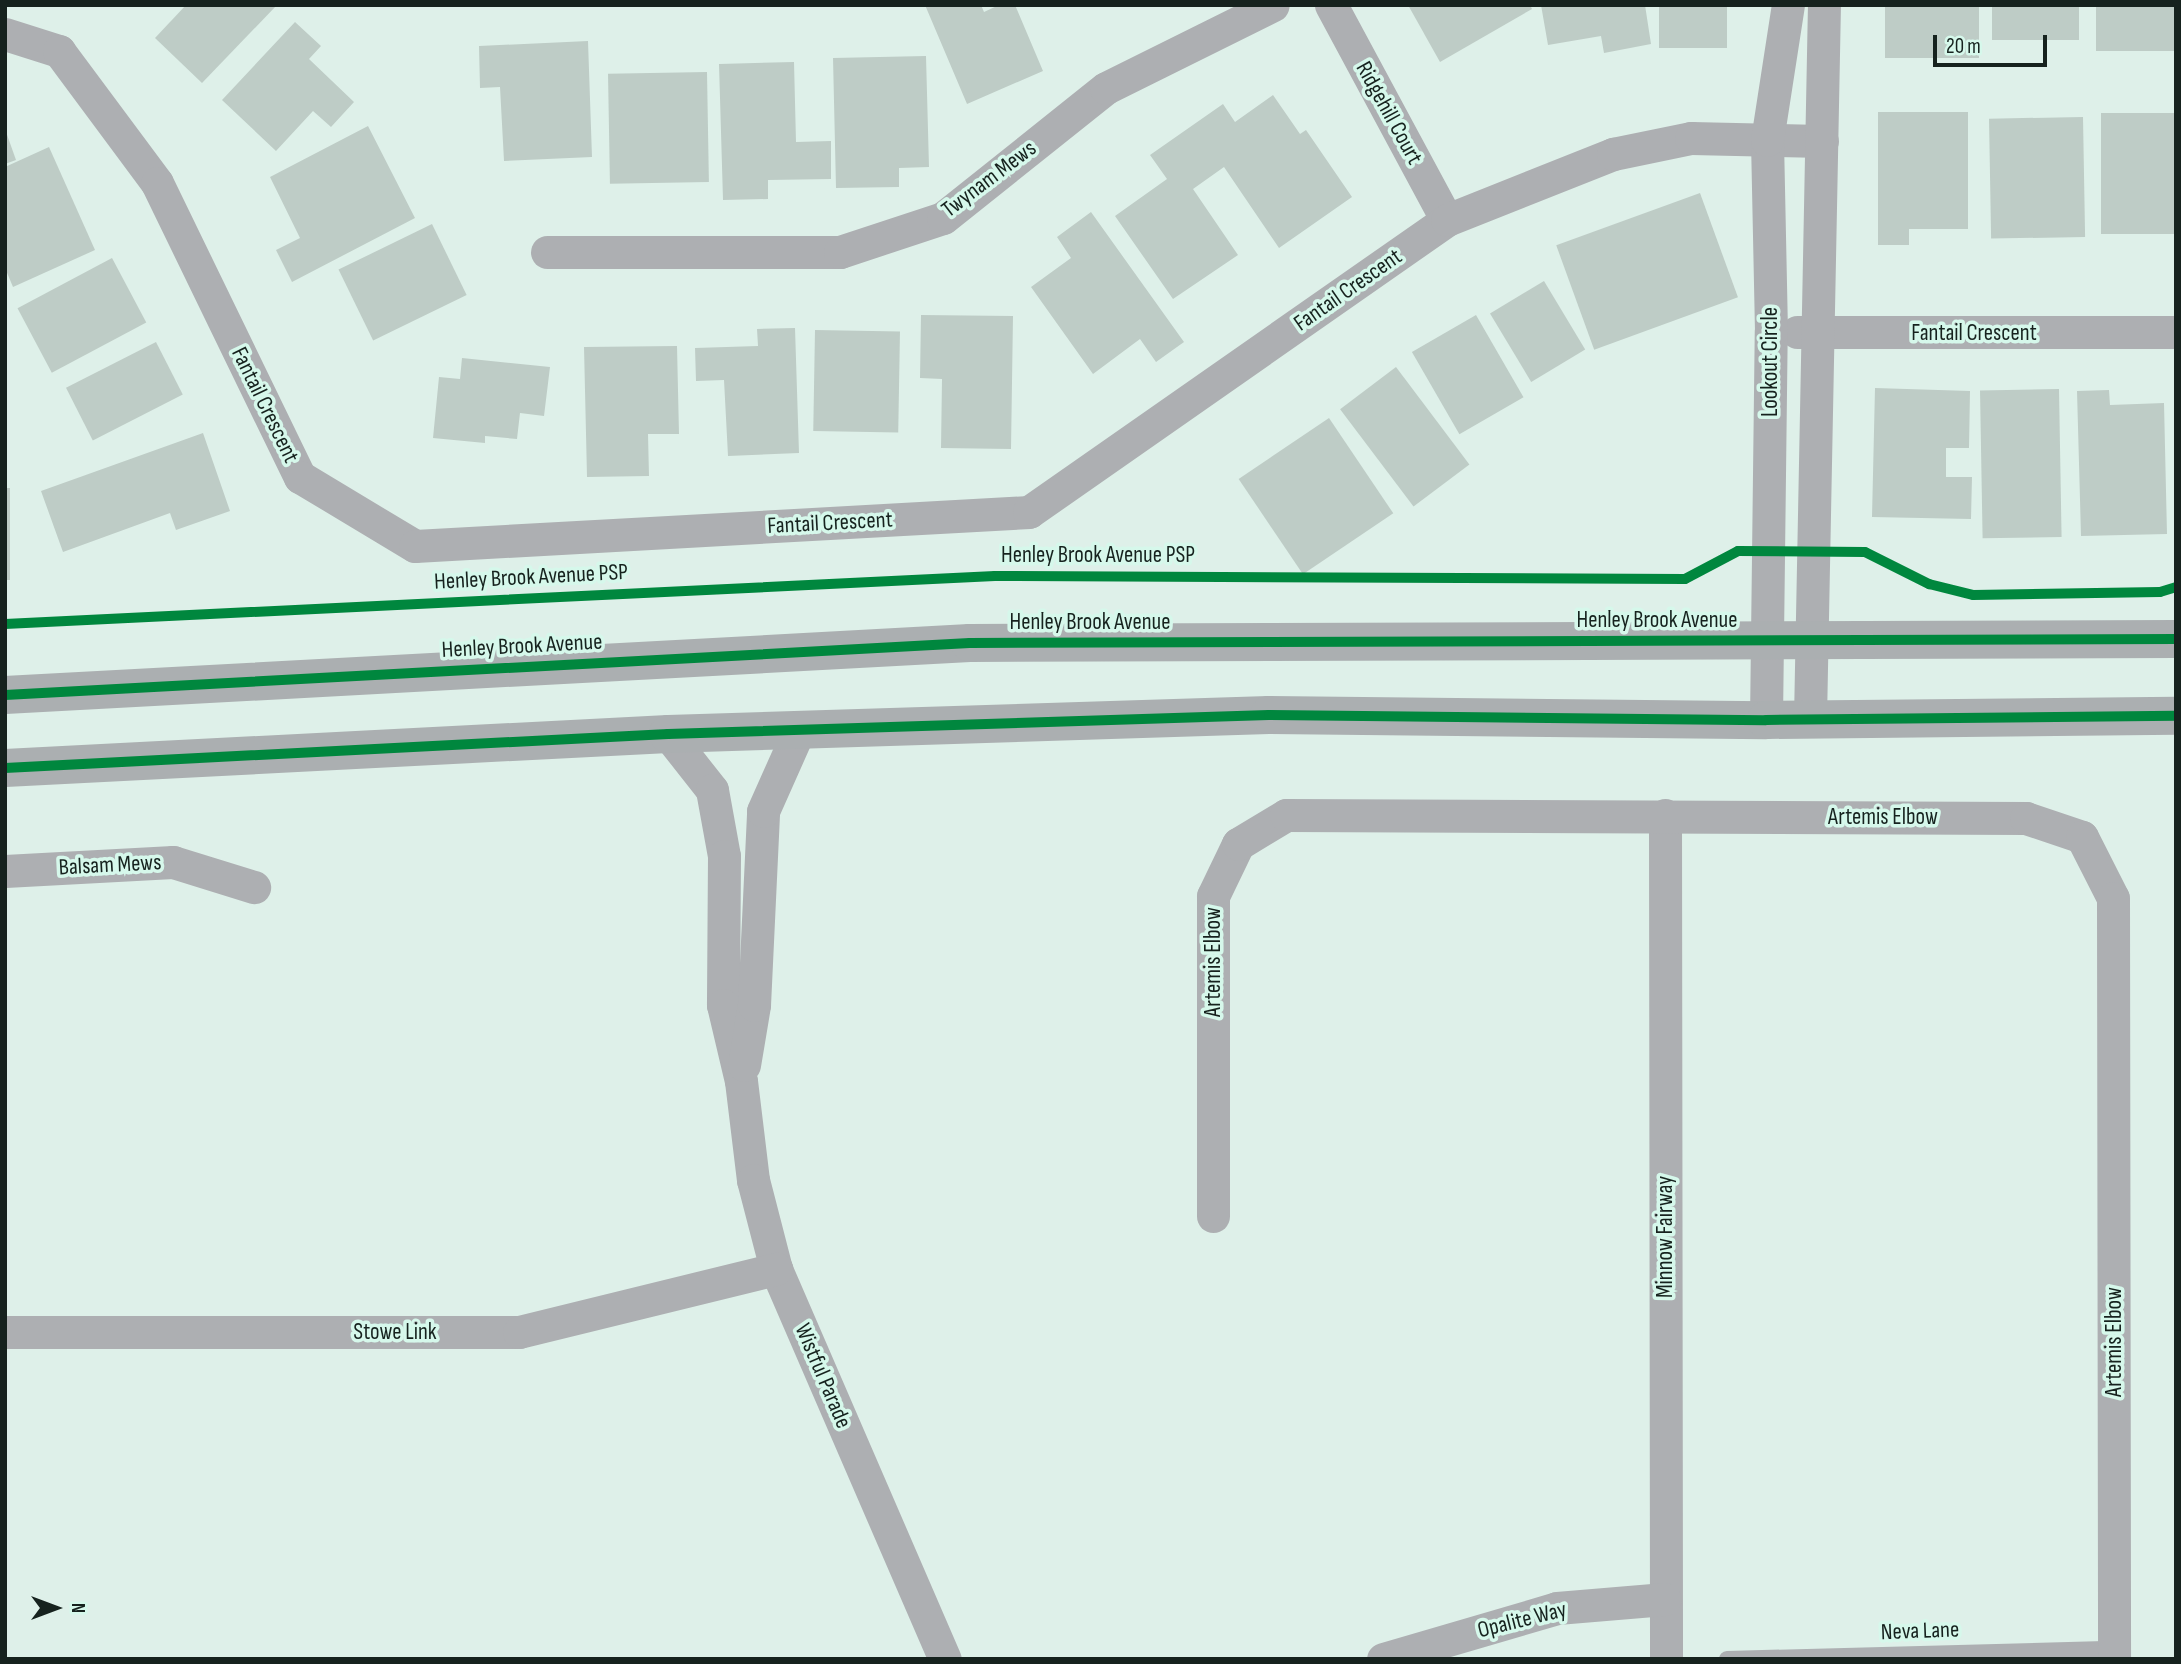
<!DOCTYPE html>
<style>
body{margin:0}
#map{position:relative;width:2181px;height:1664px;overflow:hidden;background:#def0e9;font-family:"Sofia Sans Condensed",sans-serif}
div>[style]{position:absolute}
.building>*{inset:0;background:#beccc6;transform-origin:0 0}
.lane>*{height:16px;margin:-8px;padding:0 8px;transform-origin:8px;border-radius:8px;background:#adafb2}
.street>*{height:33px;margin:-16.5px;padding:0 16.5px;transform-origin:16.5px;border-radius:16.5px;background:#adafb2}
.secondary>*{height:38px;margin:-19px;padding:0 19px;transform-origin:19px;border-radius:19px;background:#abafb1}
.cycleway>*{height:10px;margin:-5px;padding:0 5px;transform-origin:5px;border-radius:5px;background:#00873e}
span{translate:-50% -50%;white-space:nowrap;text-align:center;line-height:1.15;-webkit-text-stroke:7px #d6f8eb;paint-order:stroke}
.street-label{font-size:23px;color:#16221e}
.frame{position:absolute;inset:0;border:7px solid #16221e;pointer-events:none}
.north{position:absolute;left:21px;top:1573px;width:70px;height:70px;-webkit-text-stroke:5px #d6f8eb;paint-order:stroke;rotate:90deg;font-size:19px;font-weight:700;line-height:28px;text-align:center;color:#16221e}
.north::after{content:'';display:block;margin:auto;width:24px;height:32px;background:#16221e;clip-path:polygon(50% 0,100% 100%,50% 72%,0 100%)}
.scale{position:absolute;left:1933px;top:35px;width:114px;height:32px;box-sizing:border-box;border:4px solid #16221e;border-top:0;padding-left:9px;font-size:21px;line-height:24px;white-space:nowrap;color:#16221e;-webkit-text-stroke:5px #d6f8eb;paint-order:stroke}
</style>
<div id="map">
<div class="building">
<div style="clip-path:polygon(186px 5px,277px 5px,202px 83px,155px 38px)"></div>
<div style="clip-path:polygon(925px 5px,981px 5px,984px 12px,999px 5px,1015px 5px,1043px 71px,967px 104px)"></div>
<div style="clip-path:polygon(1408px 5px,1530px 5px,1532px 9px,1440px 62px)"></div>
<div style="clip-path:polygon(1541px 5px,1645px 5px,1651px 44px,1604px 53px,1601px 36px,1548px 45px)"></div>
<div style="left:1659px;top:5px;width:68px;height:43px"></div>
<div style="left:1885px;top:5px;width:94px;height:53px"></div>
<div style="left:1992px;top:5px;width:87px;height:35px"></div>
<div style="left:2096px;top:5px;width:80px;height:46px"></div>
<div style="clip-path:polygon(295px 22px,321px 46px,309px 59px,354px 102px,331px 127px,313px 111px,276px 151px,222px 100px)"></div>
<div style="clip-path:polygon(588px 41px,592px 157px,504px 161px,500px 87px,480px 88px,479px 46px)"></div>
<div style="clip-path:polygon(926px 56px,929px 167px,899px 168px,899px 187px,836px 188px,833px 58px)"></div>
<div style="clip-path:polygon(794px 62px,796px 142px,831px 141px,831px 179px,768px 180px,768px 199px,723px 200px,719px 64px)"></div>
<div style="left:707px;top:72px;width:110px;height:99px;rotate:89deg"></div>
<div style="clip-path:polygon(1273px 95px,1300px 134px,1306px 130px,1352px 197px,1279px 248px,1224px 167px,1193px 189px,1238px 255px,1173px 299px,1115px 216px,1167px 179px,1150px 155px,1223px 104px,1235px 122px)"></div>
<div style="clip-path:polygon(1878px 112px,1968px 112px,1968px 229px,1909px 229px,1909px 245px,1878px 245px)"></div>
<div style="left:2176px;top:113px;width:121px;height:75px;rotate:90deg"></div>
<div style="left:2083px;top:117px;width:120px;height:94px;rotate:89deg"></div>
<div style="clip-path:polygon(368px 126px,415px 218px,292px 282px,276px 250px,300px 238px,270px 177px)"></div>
<div style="clip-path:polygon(5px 129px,16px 160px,5px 164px)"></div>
<div style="clip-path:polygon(49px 147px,95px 250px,13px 287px,5px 268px,5px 167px)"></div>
<div style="left:1700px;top:193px;width:111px;height:153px;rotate:70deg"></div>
<div style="clip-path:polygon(1091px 212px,1184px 342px,1156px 362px,1140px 339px,1093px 374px,1031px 287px,1071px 258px,1057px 237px)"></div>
<div style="left:432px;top:224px;width:79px;height:104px;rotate:64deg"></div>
<div style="left:112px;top:258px;width:73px;height:107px;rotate:62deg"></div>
<div style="left:1544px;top:281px;width:80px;height:63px;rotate:59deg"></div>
<div style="clip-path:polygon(921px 315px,1013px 316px,1011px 449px,941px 448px,942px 379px,920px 378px)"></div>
<div style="left:1476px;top:315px;width:95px;height:74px;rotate:60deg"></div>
<div style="clip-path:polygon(795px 328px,799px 453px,728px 456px,724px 380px,696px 381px,695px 348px,758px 346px,757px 329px)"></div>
<div style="left:815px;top:330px;width:85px;height:101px;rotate:1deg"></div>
<div style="left:156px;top:342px;width:59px;height:101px;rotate:63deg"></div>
<div style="clip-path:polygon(677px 346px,679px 434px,648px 434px,649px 476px,587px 477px,584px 347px)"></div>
<div style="clip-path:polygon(462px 358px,550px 367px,544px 416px,520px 413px,517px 439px,485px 436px,485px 443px,433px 438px,439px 377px,460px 379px)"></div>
<div style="left:1396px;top:367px;width:122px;height:70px;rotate:53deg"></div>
<div style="clip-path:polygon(1875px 388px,1970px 391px,1969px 448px,1946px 448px,1946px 477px,1972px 477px,1971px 519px,1872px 517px)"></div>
<div style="left:2059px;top:389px;width:148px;height:79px;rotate:89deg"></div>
<div style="clip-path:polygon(2109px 390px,2110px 405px,2164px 403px,2167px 534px,2081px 536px,2077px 391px)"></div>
<div style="left:1329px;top:418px;width:115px;height:109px;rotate:56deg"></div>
<div style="clip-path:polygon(203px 433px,230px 511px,176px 530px,170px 513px,63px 552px,41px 491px)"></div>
<div style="left:5px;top:488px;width:5px;height:92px"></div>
</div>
<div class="lane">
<div style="left:1727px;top:1659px;width:387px;rotate:-1.5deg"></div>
</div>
<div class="street">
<div style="left:1331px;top:5px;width:244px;rotate:61.7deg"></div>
<div style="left:5px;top:34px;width:57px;rotate:17.5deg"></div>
<div style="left:59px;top:51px;width:164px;rotate:53.4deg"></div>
<div style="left:157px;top:183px;width:327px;rotate:64.1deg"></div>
<div style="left:300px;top:477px;width:134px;rotate:31deg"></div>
<div style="left:415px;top:546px;width:615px;rotate:-3.17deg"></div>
<div style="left:1029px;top:512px;width:510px;rotate:-34.94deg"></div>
<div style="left:1447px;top:220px;width:179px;rotate:-21.7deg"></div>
<div style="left:1613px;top:154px;width:80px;rotate:-11.6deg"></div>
<div style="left:1691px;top:138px;width:131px;rotate:1.3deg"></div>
<div style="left:547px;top:252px;width:293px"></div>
<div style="left:840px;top:252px;width:108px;rotate:-18.3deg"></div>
<div style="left:943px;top:218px;width:208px;rotate:-38.6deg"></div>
<div style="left:1106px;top:88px;width:186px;rotate:-26.4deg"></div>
<div style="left:1797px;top:332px;width:379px"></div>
<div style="left:1810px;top:719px;width:714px;rotate:-88.88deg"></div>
<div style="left:1766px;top:720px;width:389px;rotate:-89.3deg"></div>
<div style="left:1771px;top:331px;width:191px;rotate:-91.2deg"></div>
<div style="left:1767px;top:140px;width:137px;rotate:-81.2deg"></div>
<div style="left:668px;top:734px;width:71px;rotate:51.8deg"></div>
<div style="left:712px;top:790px;width:67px;rotate:79.7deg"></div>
<div style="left:724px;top:856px;width:149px;rotate:90.4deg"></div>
<div style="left:723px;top:1005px;width:78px;rotate:76.7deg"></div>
<div style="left:741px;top:1081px;width:100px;rotate:83.1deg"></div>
<div style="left:753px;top:1180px;width:92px;rotate:75.5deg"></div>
<div style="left:776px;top:1269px;width:425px;rotate:66.6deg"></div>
<div style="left:1665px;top:815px;width:844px;rotate:89.93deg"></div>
<div style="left:5px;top:871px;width:168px;rotate:-3.1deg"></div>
<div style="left:173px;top:862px;width:85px;rotate:17.2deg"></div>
<div style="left:744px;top:1065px;width:61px;rotate:-80.5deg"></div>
<div style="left:754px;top:1005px;width:194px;rotate:-87.3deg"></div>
<div style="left:763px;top:811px;width:91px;rotate:-66deg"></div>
<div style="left:1213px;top:1216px;width:320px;rotate:-90deg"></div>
<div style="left:1213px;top:896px;width:58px;rotate:-64.3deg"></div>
<div style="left:1238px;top:844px;width:56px;rotate:-31.1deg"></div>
<div style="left:1286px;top:815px;width:740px;rotate:0.23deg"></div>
<div style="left:2026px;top:818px;width:59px;rotate:18.7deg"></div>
<div style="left:2082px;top:837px;width:68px;rotate:63.1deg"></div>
<div style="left:2113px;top:898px;width:761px;rotate:89.92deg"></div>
<div style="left:5px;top:1332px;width:514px"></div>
<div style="left:519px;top:1332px;width:265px;rotate:-13.8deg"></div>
<div style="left:1383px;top:1659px;width:181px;rotate:-16.3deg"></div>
<div style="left:1557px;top:1608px;width:108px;rotate:-4.8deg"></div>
</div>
<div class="secondary">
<div style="left:5px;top:695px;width:966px;rotate:-3.08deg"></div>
<div style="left:970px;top:643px;width:1206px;rotate:-0.19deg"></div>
<div style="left:5px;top:768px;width:664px;rotate:-2.94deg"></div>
<div style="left:668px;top:734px;width:601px;rotate:-1.81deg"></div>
<div style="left:1269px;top:715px;width:497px;rotate:0.6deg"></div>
<div style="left:1766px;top:720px;width:410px;rotate:-0.6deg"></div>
</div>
<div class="cycleway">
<div style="left:5px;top:624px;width:991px;rotate:-2.78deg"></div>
<div style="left:995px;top:576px;width:690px;rotate:0.25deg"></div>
<div style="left:1685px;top:579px;width:60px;rotate:-27.8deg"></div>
<div style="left:1738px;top:551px;width:127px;rotate:0.5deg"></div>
<div style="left:1865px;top:552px;width:72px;rotate:26.6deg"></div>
<div style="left:1929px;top:584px;width:45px;rotate:14deg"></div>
<div style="left:1973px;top:595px;width:187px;rotate:-0.9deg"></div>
<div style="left:2160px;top:592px;width:17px;rotate:-17deg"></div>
<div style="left:5px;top:695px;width:966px;rotate:-3.08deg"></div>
<div style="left:970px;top:643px;width:1206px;rotate:-0.19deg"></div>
<div style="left:5px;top:768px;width:664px;rotate:-2.94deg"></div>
<div style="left:668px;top:734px;width:601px;rotate:-1.81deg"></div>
<div style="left:1269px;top:715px;width:497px;rotate:0.6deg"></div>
<div style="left:1766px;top:720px;width:410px;rotate:-0.6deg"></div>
</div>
<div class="street-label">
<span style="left:1389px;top:113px;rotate:61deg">Ridgehill Court</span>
<span style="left:989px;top:179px;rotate:-37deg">Twynam Mews</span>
<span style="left:1348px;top:290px;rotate:-35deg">Fantail Crescent</span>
<span style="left:1974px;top:333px">Fantail Crescent</span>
<span style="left:1770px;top:362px;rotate:-90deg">Lookout Circle</span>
<span style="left:265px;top:405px;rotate:64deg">Fantail Crescent</span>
<span style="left:830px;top:523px;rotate:-3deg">Fantail Crescent</span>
<span style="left:1098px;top:555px">Henley Brook Avenue PSP</span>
<span style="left:531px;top:577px;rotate:-3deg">Henley Brook Avenue PSP</span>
<span style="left:1657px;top:620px">Henley Brook Avenue</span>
<span style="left:1090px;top:622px">Henley Brook Avenue</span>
<span style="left:522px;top:646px;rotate:-3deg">Henley Brook Avenue</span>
<span style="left:1883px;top:817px">Artemis Elbow</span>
<span style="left:110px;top:865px;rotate:-3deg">Balsam Mews</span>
<span style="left:1213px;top:962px;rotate:-90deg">Artemis Elbow</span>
<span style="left:1665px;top:1237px;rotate:-90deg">Minnow Fairway</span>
<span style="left:395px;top:1332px">Stowe Link</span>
<span style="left:2114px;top:1342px;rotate:-90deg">Artemis Elbow</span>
<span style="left:823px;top:1376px;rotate:67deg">Wistful Parade</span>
<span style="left:1522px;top:1620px;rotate:-14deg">Opalite Way</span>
<span style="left:1920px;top:1631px;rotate:-2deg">Neva Lane</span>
</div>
<div class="frame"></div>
<div class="north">N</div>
<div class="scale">20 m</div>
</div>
